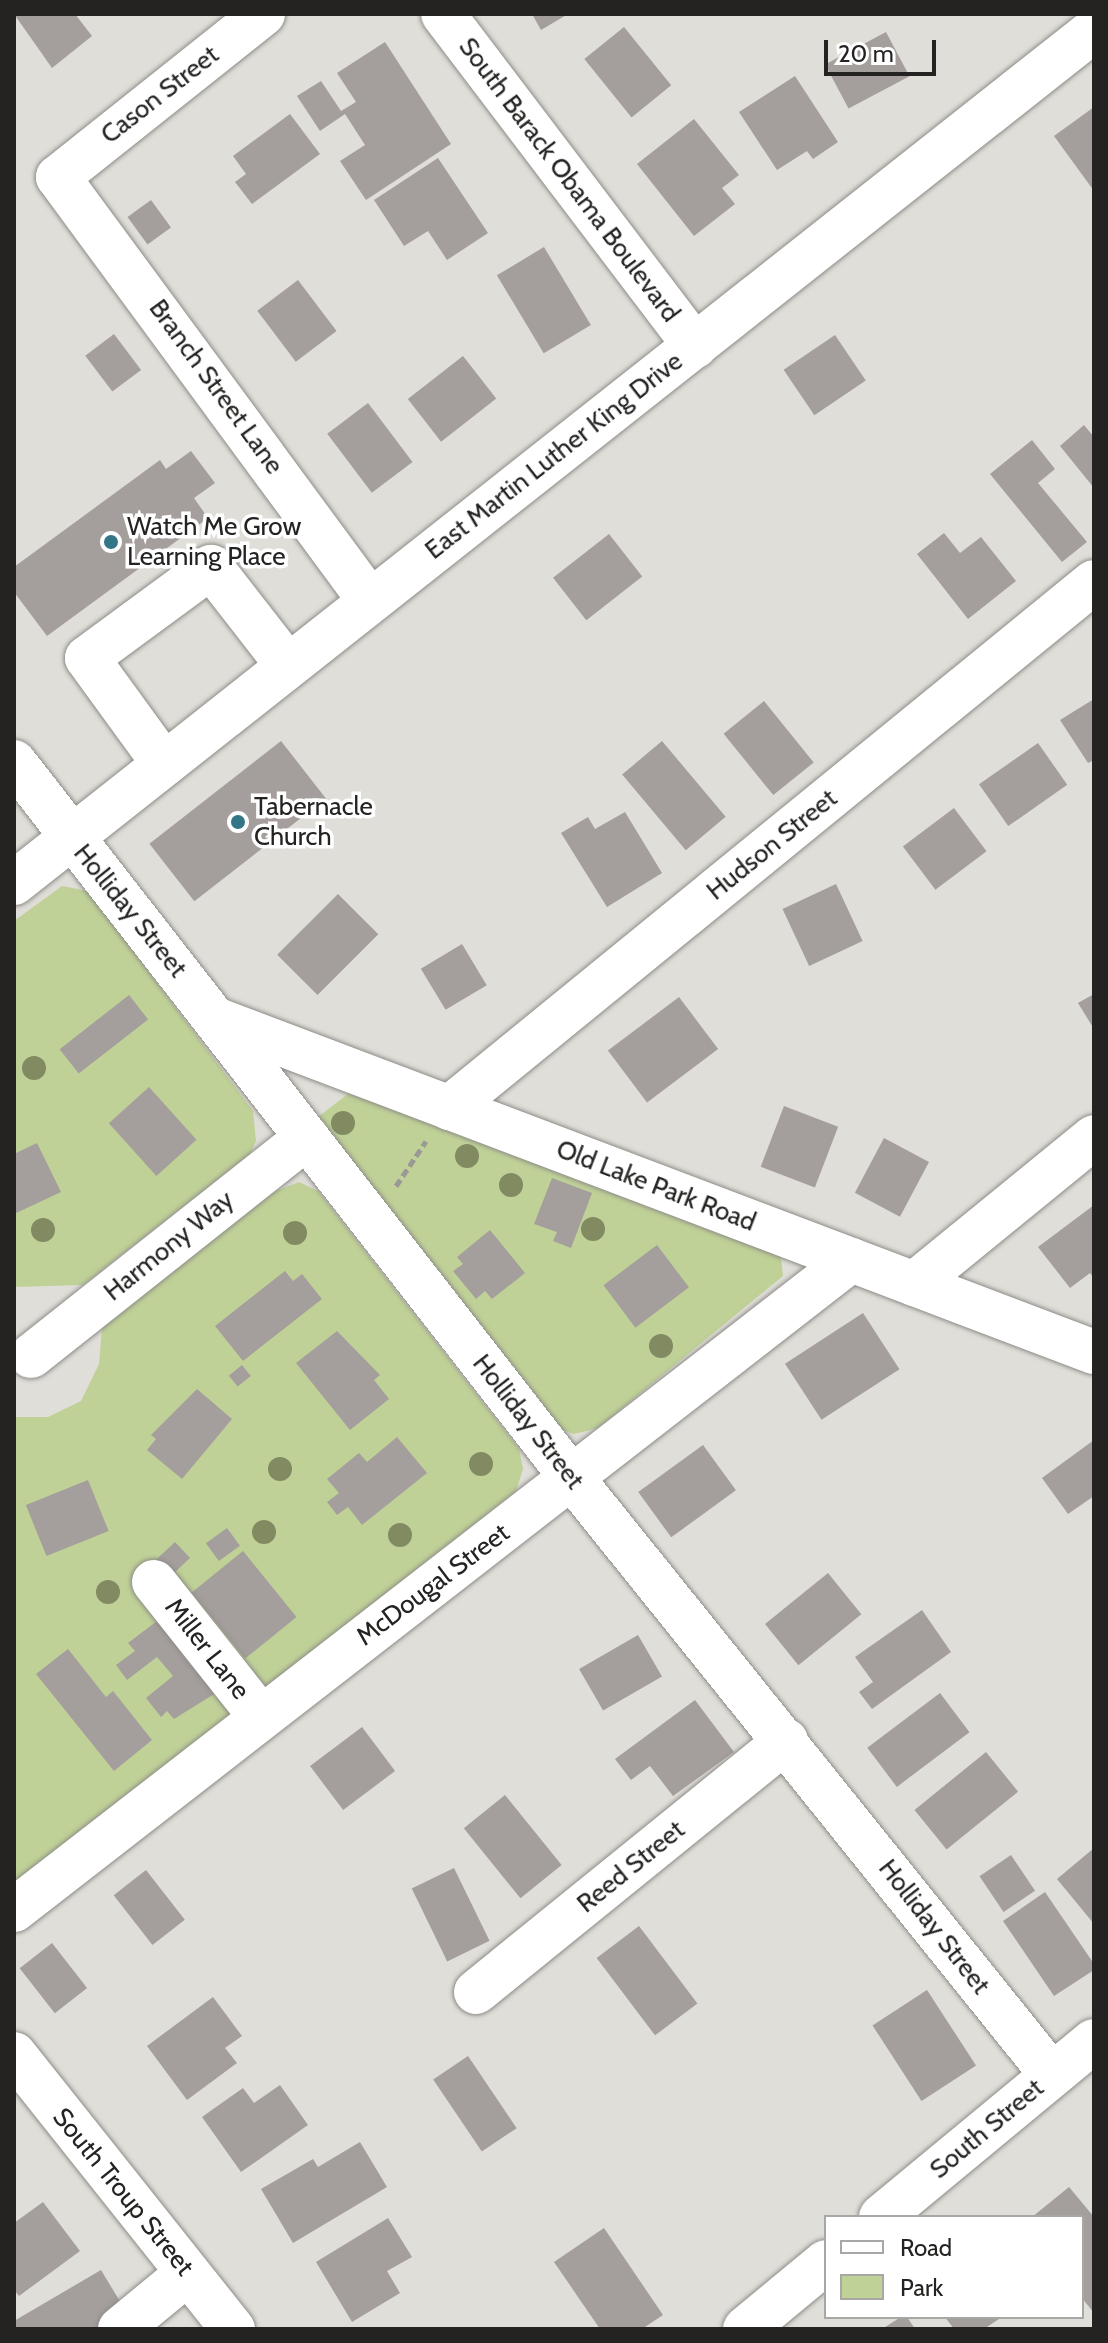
<!DOCTYPE html>
<style>
body{margin:0}
#map{position:relative;width:1108px;height:2343px;overflow:hidden;background:#e0ded9;font-family:Cabin,sans-serif}
div>[style]{position:absolute}
.green>*{inset:0;background:#bfd197}
.building>*{inset:0;background:#a49e9c;transform-origin:0 0}
.path>*{height:5px;margin-top:-2.5px;transform-origin:0;background:repeating-linear-gradient(90deg,#9b9996 0 8px,transparent 0 12px)}
.roads{filter:drop-shadow(0 0 2px #8e8c87) drop-shadow(0 0 2px #8e8c87)}
.minor>*{height:44px;margin:-22px;padding:0 22px;transform-origin:22px;border-radius:22px;background:#fff}
.trees>*{width:24px;height:24px;margin:-12px;border-radius:50%;background:#828a62}
.dots>*{width:22px;height:22px;translate:-50% -50%;box-sizing:border-box;border:4px solid #fff;border-radius:50%}
span{translate:-50% -50%;white-space:nowrap;text-align:center;line-height:1.15;-webkit-text-stroke:7px #fff;paint-order:stroke}
.street-label{font-size:26px;color:#242321}
.poi-label{font-size:26px;color:#242321}
.left{translate:0 -50%;text-align:left}
.frame{position:absolute;inset:0;border:16px solid #242321;pointer-events:none}
.legend{position:absolute;left:824px;top:2215px;width:260px;height:104px;box-sizing:border-box;background:#fff;border:2px solid #a7a7a6;margin:0;padding:10px 14px;list-style:none;font-size:24px;color:#242321}
.legend li{display:flex;align-items:center;gap:16px;height:40px}
.legend b{width:40px;border:2px solid #a7a7a6}
.scale{position:absolute;left:824px;top:40px;width:112px;height:36px;box-sizing:border-box;border:4px solid #242321;border-top:0;padding-left:10px;font-size:24px;line-height:28px;white-space:nowrap;color:#242321;-webkit-text-stroke:6px #fff;paint-order:stroke}
</style>
<div id="map">
<div class="green">
<div style="clip-path:polygon(62px 886px,88px 891px,253px 1111px,256px 1141px,250px 1154px,83px 1285px,14px 1287px,14px 921px)"></div>
<div style="clip-path:polygon(357px 1087px,770px 1245px,781px 1257px,783px 1276px,598px 1428px,574px 1434px,562px 1430px,314px 1120px)"></div>
<div style="clip-path:polygon(299px 1182px,318px 1191px,519px 1449px,523px 1469px,516px 1491px,14px 1887px,14px 1417px,48px 1417px,81px 1401px,99px 1364px,102px 1329px,112px 1317px,265px 1195px)"></div>
</div>
<div class="building">
<div style="clip-path:polygon(14px 14px,75px 14px,92px 36px,52px 68px)"></div>
<div style="clip-path:polygon(532px 14px,568px 14px,541px 30px)"></div>
<div style="left:624px;top:27px;width:75px;height:51px;rotate:51deg"></div>
<div style="left:886px;top:32px;width:50px;height:69px;rotate:62deg"></div>
<div style="clip-path:polygon(385px 42px,451px 144px,366px 200px,340px 161px,365px 145px,345px 114px,320px 131px,297px 96px,321px 81px,341px 111px,356px 102px,337px 73px)"></div>
<div style="clip-path:polygon(795px 76px,838px 142px,813px 159px,807px 151px,777px 170px,739px 112px)"></div>
<div style="clip-path:polygon(1094px 107px,1094px 191px,1054px 136px)"></div>
<div style="clip-path:polygon(290px 114px,320px 154px,252px 204px,235px 182px,246px 174px,233px 156px)"></div>
<div style="clip-path:polygon(694px 119px,739px 175px,722px 188px,735px 204px,694px 236px,637px 164px)"></div>
<div style="clip-path:polygon(438px 158px,488px 233px,447px 260px,428px 231px,404px 246px,374px 200px)"></div>
<div style="left:151px;top:200px;width:34px;height:29px;rotate:54deg"></div>
<div style="left:544px;top:247px;width:91px;height:55px;rotate:59deg"></div>
<div style="left:298px;top:280px;width:64px;height:51px;rotate:53deg"></div>
<div style="left:114px;top:334px;width:45px;height:36px;rotate:53deg"></div>
<div style="left:835px;top:335px;width:55px;height:62px;rotate:56deg"></div>
<div style="left:463px;top:356px;width:54px;height:70px;rotate:52deg"></div>
<div style="left:368px;top:403px;width:74px;height:51px;rotate:53deg"></div>
<div style="clip-path:polygon(1084px 425px,1094px 437px,1094px 488px,1060px 446px)"></div>
<div style="clip-path:polygon(1032px 440px,1055px 469px,1038px 483px,1087px 542px,1062px 562px,990px 474px)"></div>
<div style="clip-path:polygon(191px 451px,215px 483px,194px 498px,208px 518px,47px 636px,14px 592px,14px 567px,160px 460px,166px 469px)"></div>
<div style="clip-path:polygon(944px 533px,960px 553px,981px 537px,1016px 581px,968px 619px,917px 554px)"></div>
<div style="left:609px;top:534px;width:54px;height:71px;rotate:52deg"></div>
<div style="clip-path:polygon(1094px 699px,1094px 760px,1088px 763px,1060px 720px)"></div>
<div style="left:764px;top:701px;width:79px;height:52px;rotate:51deg"></div>
<div style="left:281px;top:741px;width:73px;height:167px;rotate:52deg"></div>
<div style="left:662px;top:741px;width:99px;height:52px;rotate:50deg"></div>
<div style="left:1038px;top:743px;width:51px;height:72px;rotate:55deg"></div>
<div style="left:954px;top:808px;width:54px;height:64px;rotate:53deg"></div>
<div style="clip-path:polygon(625px 812px,662px 873px,607px 907px,561px 833px,588px 817px,595px 829px)"></div>
<div style="left:836px;top:884px;width:63px;height:59px;rotate:65deg"></div>
<div style="left:338px;top:894px;width:57px;height:86px;rotate:45deg"></div>
<div style="left:462px;top:944px;width:48px;height:48px;rotate:59deg"></div>
<div style="clip-path:polygon(1094px 994px,1094px 1029px,1078px 1003px)"></div>
<div style="left:129px;top:995px;width:31px;height:88px;rotate:52deg"></div>
<div style="left:679px;top:997px;width:65px;height:89px;rotate:53deg"></div>
<div style="left:149px;top:1087px;width:71px;height:54px;rotate:48deg"></div>
<div style="left:784px;top:1106px;width:58px;height:65px;rotate:21deg"></div>
<div style="left:884px;top:1138px;width:51px;height:62px;rotate:28deg"></div>
<div style="clip-path:polygon(37px 1143px,61px 1192px,14px 1214px,14px 1154px)"></div>
<div style="clip-path:polygon(552px 1178px,592px 1193px,571px 1248px,553px 1241px,557px 1232px,534px 1224px)"></div>
<div style="clip-path:polygon(1094px 1205px,1094px 1278px,1090px 1273px,1070px 1288px,1038px 1247px)"></div>
<div style="clip-path:polygon(490px 1230px,525px 1273px,492px 1299px,485px 1291px,476px 1299px,453px 1271px,463px 1264px,457px 1257px)"></div>
<div style="left:657px;top:1245px;width:53px;height:67px;rotate:53deg"></div>
<div style="clip-path:polygon(285px 1271px,293px 1281px,302px 1274px,322px 1299px,243px 1361px,215px 1326px)"></div>
<div style="left:863px;top:1313px;width:67px;height:93px;rotate:57deg"></div>
<div style="clip-path:polygon(337px 1331px,380px 1375px,374px 1380px,389px 1399px,350px 1430px,296px 1363px)"></div>
<div style="left:242px;top:1365px;width:14px;height:17px;rotate:51deg"></div>
<div style="clip-path:polygon(197px 1389px,232px 1419px,182px 1479px,147px 1450px,156px 1439px,151px 1435px)"></div>
<div style="clip-path:polygon(397px 1437px,427px 1473px,362px 1525px,348px 1507px,337px 1515px,327px 1502px,339px 1493px,327px 1479px,359px 1453px,367px 1462px)"></div>
<div style="clip-path:polygon(1094px 1440px,1094px 1496px,1068px 1514px,1042px 1478px)"></div>
<div style="left:703px;top:1445px;width:56px;height:80px;rotate:54deg"></div>
<div style="left:88px;top:1480px;width:55px;height:67px;rotate:68deg"></div>
<div style="left:227px;top:1528px;width:22px;height:26px;rotate:54deg"></div>
<div style="left:175px;top:1542px;width:22px;height:27px;rotate:47deg"></div>
<div style="left:243px;top:1551px;width:85px;height:66px;rotate:51deg"></div>
<div style="left:828px;top:1573px;width:53px;height:81px;rotate:51deg"></div>
<div style="clip-path:polygon(922px 1610px,951px 1652px,872px 1709px,859px 1692px,873px 1682px,855px 1657px)"></div>
<div style="clip-path:polygon(161px 1618px,219px 1691px,174px 1719px,167px 1711px,161px 1717px,146px 1698px,173px 1676px,157px 1657px,127px 1680px,116px 1665px,135px 1651px,128px 1643px)"></div>
<div style="left:638px;top:1635px;width:48px;height:68px;rotate:60deg"></div>
<div style="clip-path:polygon(68px 1649px,106px 1697px,113px 1691px,152px 1740px,114px 1771px,36px 1674px)"></div>
<div style="left:940px;top:1693px;width:49px;height:91px;rotate:53deg"></div>
<div style="clip-path:polygon(695px 1700px,734px 1752px,673px 1796px,650px 1766px,631px 1780px,615px 1759px)"></div>
<div style="left:362px;top:1727px;width:55px;height:65px;rotate:53deg"></div>
<div style="left:986px;top:1752px;width:51px;height:92px;rotate:51deg"></div>
<div style="left:505px;top:1795px;width:90px;height:53px;rotate:51deg"></div>
<div style="clip-path:polygon(1094px 1848px,1094px 1924px,1057px 1879px)"></div>
<div style="left:1011px;top:1855px;width:43px;height:38px;rotate:56deg"></div>
<div style="left:454px;top:1868px;width:81px;height:47px;rotate:64deg"></div>
<div style="left:146px;top:1870px;width:63px;height:41px;rotate:52deg"></div>
<div style="clip-path:polygon(1045px 1892px,1094px 1964px,1094px 1970px,1054px 1996px,1003px 1921px)"></div>
<div style="left:639px;top:1926px;width:97px;height:53px;rotate:53deg"></div>
<div style="left:52px;top:1943px;width:57px;height:41px;rotate:52deg"></div>
<div style="left:927px;top:1990px;width:90px;height:65px;rotate:57deg"></div>
<div style="clip-path:polygon(213px 1997px,242px 2036px,225px 2048px,237px 2063px,187px 2100px,147px 2046px)"></div>
<div style="left:468px;top:2056px;width:87px;height:42px;rotate:56deg"></div>
<div style="clip-path:polygon(280px 2085px,308px 2125px,241px 2172px,202px 2117px,243px 2088px,254px 2103px)"></div>
<div style="clip-path:polygon(360px 2142px,387px 2187px,293px 2243px,261px 2189px,313px 2159px,318px 2167px)"></div>
<div style="clip-path:polygon(1069px 2187px,1094px 2217px,1094px 2313px,1082px 2298px,1082px 2217px,1032px 2217px)"></div>
<div style="clip-path:polygon(43px 2202px,80px 2251px,19px 2296px,14px 2290px,14px 2223px)"></div>
<div style="clip-path:polygon(388px 2218px,412px 2257px,387px 2271px,400px 2293px,352px 2322px,316px 2262px)"></div>
<div style="clip-path:polygon(604px 2228px,663px 2315px,642px 2329px,600px 2329px,554px 2262px)"></div>
<div style="clip-path:polygon(101px 2270px,127px 2313px,99px 2329px,14px 2329px,14px 2321px)"></div>
<div style="clip-path:polygon(901px 2317px,907px 2317px,915px 2329px,882px 2329px)"></div>
<div style="clip-path:polygon(945px 2317px,1002px 2317px,984px 2329px,954px 2329px)"></div>
</div>
<div class="path">
<div style="left:396px;top:1186px;width:54px;rotate:-56.3deg"></div>
</div>
<div class="roads">
<div class="minor">
<div style="left:263px;top:14px;width:262px;rotate:141.5deg"></div>
<div style="left:58px;top:177px;width:526px;rotate:53.65deg"></div>
<div style="left:443px;top:14px;width:417px;rotate:52.8deg"></div>
<div style="left:14px;top:762px;width:908px;rotate:52.07deg"></div>
<div style="left:572px;top:1478px;width:766px;rotate:51.2deg"></div>
<div style="left:164px;top:764px;width:131px;rotate:-126deg"></div>
<div style="left:87px;top:658px;width:154px;rotate:-36.3deg"></div>
<div style="left:211px;top:567px;width:125px;rotate:52.1deg"></div>
<div style="left:14px;top:883px;width:1376px;rotate:-38.3deg"></div>
<div style="left:218px;top:1020px;width:937px;rotate:20.76deg"></div>
<div style="left:449px;top:1108px;width:832px;rotate:-39.2deg"></div>
<div style="left:914px;top:1284px;width:232px;rotate:-39.2deg"></div>
<div style="left:31px;top:1356px;width:352px;rotate:-38.4deg"></div>
<div style="left:154px;top:1582px;width:172px;rotate:51.6deg"></div>
<div style="left:14px;top:1910px;width:1060px;rotate:-37.83deg"></div>
<div style="left:476px;top:1992px;width:399px;rotate:-39deg"></div>
<div style="left:14px;top:2054px;width:352px;rotate:51.5deg"></div>
<div style="left:881px;top:2217px;width:276px;rotate:-39.6deg"></div>
<div style="left:120px;top:2329px;width:88px;rotate:-39.5deg"></div>
<div style="left:745px;top:2329px;width:105px;rotate:-39.6deg"></div>
</div>
</div>
<div class="trees">
<div style="left:34px;top:1068px"></div>
<div style="left:343px;top:1123px"></div>
<div style="left:467px;top:1156px"></div>
<div style="left:511px;top:1185px"></div>
<div style="left:593px;top:1229px"></div>
<div style="left:43px;top:1230px"></div>
<div style="left:295px;top:1233px"></div>
<div style="left:661px;top:1346px"></div>
<div style="left:481px;top:1464px"></div>
<div style="left:280px;top:1469px"></div>
<div style="left:264px;top:1532px"></div>
<div style="left:400px;top:1535px"></div>
<div style="left:108px;top:1592px"></div>
</div>
<div class="dots">
<div style="left:111px;top:542px;background:#337687"></div>
<div style="left:238px;top:822px;background:#337687"></div>
</div>
<div class="street-label">
<span style="left:160px;top:95px;rotate:-38deg">Cason Street</span>
<span style="left:569px;top:180px;rotate:53deg">South Barack Obama Boulevard</span>
<span style="left:216px;top:387px;rotate:54deg">Branch Street Lane</span>
<span style="left:554px;top:456px;rotate:-38deg">East Martin Luther King Drive</span>
<span style="left:772px;top:845px;rotate:-39deg">Hudson Street</span>
<span style="left:130px;top:911px;rotate:51deg">Holliday Street</span>
<span style="left:656px;top:1186px;rotate:21deg">Old Lake Park Road</span>
<span style="left:169px;top:1246px;rotate:-39deg">Harmony Way</span>
<span style="left:528px;top:1422px;rotate:52deg">Holliday Street</span>
<span style="left:433px;top:1585px;rotate:-37deg">McDougal Street</span>
<span style="left:207px;top:1649px;rotate:52deg">Miller Lane</span>
<span style="left:631px;top:1867px;rotate:-39deg">Reed Street</span>
<span style="left:934px;top:1927px;rotate:52deg">Holliday Street</span>
<span style="left:987px;top:2129px;rotate:-40deg">South Street</span>
<span style="left:123px;top:2192px;rotate:51deg">South Troup Street</span>
</div>
<div class="poi-label">
<span class="left" style="left:127px;top:542px">Watch Me Grow<br>Learning Place</span>
<span class="left" style="left:254px;top:822px">Tabernacle<br>Church</span>
</div>
<div class="frame"></div>
<ul class="legend">
<li><b style="height:10px;background:#fff"></b>Road</li>
<li><b style="height:22px;background:#bfd197"></b>Park</li>
</ul>
<div class="scale">20 m</div>
</div>
